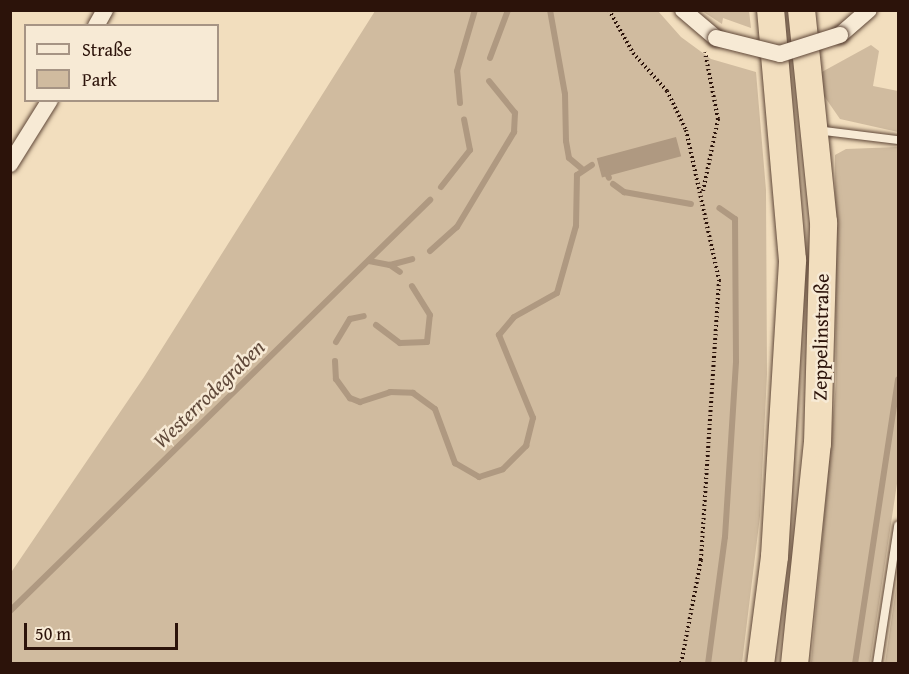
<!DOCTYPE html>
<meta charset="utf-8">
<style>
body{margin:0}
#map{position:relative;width:909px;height:674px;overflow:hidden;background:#f2debe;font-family:"Gentium Book Plus",serif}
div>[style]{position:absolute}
.green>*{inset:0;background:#d0bb9f}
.water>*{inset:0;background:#af9981;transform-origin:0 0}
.stream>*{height:6px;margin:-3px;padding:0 3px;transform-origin:3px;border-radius:3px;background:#af9981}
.path>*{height:4px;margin-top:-2px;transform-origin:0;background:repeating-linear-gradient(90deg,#2c130a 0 1.5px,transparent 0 4.5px)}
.roads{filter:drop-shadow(0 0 2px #5e4637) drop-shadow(0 0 2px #5e4637)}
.service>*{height:8px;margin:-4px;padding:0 4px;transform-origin:4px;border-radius:4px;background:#f7ead5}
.minor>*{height:16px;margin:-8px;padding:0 8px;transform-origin:8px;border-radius:8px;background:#f7ead5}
.trunk>*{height:27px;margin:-13.5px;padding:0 13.5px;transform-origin:13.5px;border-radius:13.5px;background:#f2debe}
.bridges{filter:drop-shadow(0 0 2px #5e4637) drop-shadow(0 0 2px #5e4637)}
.minor-bridge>*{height:16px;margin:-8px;padding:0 8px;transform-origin:8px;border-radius:8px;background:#f7ead5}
span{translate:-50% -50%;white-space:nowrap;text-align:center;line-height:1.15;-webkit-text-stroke:5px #f7ead5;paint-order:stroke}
.street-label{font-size:20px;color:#2c130a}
.water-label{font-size:21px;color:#60493a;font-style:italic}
.frame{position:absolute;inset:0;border:12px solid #2c130a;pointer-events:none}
.legend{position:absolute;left:24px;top:24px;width:195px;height:78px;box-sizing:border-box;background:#f7ead5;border:2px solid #a69484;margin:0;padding:8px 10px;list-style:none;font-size:18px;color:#2c130a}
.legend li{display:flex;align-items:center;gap:12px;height:30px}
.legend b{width:30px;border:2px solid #a69484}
.scale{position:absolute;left:24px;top:623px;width:154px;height:27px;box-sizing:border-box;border:3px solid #2c130a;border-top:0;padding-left:8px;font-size:18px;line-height:21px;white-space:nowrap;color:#2c130a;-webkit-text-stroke:4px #f7ead5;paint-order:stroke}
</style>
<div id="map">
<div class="green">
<div style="clip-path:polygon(375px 11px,658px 11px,681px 37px,711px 59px,756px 72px,766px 190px,767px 374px,760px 516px,742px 663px,11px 663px,10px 574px,144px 377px)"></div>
<div style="clip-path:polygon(702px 11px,749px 11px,751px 28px,723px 18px,722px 24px)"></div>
<div style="clip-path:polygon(871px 45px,879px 51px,873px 86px,898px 91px,898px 132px,840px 119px,822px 93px,820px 73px)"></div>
<div style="clip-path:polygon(898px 147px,898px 477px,870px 663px,811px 663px,836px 383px,835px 155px,846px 149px)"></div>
<div style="clip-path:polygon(898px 575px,898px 663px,885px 663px)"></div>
</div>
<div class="water">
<div style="left:676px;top:137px;width:20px;height:82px;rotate:75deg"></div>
</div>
<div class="stream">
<div style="left:550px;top:10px;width:85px;rotate:79.9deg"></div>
<div style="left:565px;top:94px;width:47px;rotate:88.8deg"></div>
<div style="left:566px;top:141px;width:17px;rotate:80deg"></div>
<div style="left:569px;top:158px;width:16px;rotate:40deg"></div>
<div style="left:490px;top:58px;width:51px;rotate:-69.4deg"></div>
<div style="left:460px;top:103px;width:32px;rotate:-95deg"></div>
<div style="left:457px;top:71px;width:64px;rotate:-73.6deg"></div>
<div style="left:607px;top:173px;width:5px;rotate:68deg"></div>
<div style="left:613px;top:184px;width:14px;rotate:36deg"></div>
<div style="left:624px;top:192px;width:68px;rotate:10.2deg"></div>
<div style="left:441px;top:187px;width:47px;rotate:-51.9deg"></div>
<div style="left:470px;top:150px;width:31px;rotate:-101deg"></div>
<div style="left:430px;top:251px;width:36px;rotate:-42deg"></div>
<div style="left:457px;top:227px;width:111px;rotate:-59deg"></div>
<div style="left:514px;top:132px;width:19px;rotate:-87deg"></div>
<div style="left:515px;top:113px;width:41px;rotate:-129.1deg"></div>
<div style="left:369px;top:261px;width:21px;rotate:11deg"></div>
<div style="left:390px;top:265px;width:23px;rotate:-15deg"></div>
<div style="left:390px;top:265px;width:12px;rotate:35deg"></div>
<div style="left:376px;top:325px;width:30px;rotate:37deg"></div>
<div style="left:400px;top:343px;width:27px;rotate:-2deg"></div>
<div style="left:427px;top:342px;width:27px;rotate:-84deg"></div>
<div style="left:430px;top:315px;width:34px;rotate:-122deg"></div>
<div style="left:336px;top:342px;width:27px;rotate:-59deg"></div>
<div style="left:350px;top:319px;width:14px;rotate:-12deg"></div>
<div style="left:335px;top:361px;width:18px;rotate:87deg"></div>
<div style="left:336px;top:379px;width:24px;rotate:54deg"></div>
<div style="left:350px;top:398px;width:11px;rotate:22deg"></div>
<div style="left:360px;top:402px;width:32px;rotate:-18deg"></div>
<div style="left:390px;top:392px;width:23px;rotate:2deg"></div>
<div style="left:413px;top:393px;width:27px;rotate:36deg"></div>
<div style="left:435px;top:409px;width:58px;rotate:69.7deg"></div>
<div style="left:455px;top:463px;width:28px;rotate:30deg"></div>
<div style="left:479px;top:477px;width:25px;rotate:-18deg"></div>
<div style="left:503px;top:469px;width:33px;rotate:-45deg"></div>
<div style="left:526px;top:446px;width:29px;rotate:-76deg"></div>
<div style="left:533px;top:418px;width:90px;rotate:-112.3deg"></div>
<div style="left:499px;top:335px;width:23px;rotate:-50deg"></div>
<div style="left:514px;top:317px;width:49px;rotate:-29.2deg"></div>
<div style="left:557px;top:293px;width:70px;rotate:-74.2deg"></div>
<div style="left:576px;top:226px;width:51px;rotate:-88.9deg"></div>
<div style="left:577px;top:175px;width:18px;rotate:-34deg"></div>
<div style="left:10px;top:611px;width:588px;rotate:-44.38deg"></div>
<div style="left:708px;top:664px;width:128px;rotate:-82.4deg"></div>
<div style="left:725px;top:537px;width:176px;rotate:-86.4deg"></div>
<div style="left:736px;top:361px;width:142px;rotate:-90.4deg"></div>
<div style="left:735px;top:219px;width:19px;rotate:-145deg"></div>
<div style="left:855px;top:664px;width:288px;rotate:-81.4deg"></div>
</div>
<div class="path">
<div style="left:609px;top:10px;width:49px;rotate:60.8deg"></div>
<div style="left:633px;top:53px;width:51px;rotate:48.2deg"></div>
<div style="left:667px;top:91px;width:43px;rotate:64deg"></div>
<div style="left:686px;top:130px;width:154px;rotate:77.6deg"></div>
<div style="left:719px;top:280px;width:281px;rotate:93.7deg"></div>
<div style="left:701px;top:560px;width:106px;rotate:100.9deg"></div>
<div style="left:703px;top:191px;width:74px;rotate:-78.2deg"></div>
<div style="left:718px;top:119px;width:68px;rotate:-101deg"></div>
</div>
<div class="roads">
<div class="service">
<div style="left:816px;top:130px;width:83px;rotate:7deg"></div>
<div style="left:877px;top:664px;width:140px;rotate:-81.3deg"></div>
</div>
<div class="minor">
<div style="left:683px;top:10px;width:43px;rotate:40.3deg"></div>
<div style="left:96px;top:26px;width:18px;rotate:-61deg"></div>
<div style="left:840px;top:35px;width:38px;rotate:-41deg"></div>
<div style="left:10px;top:164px;width:75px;rotate:-58deg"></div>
</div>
<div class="trunk">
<div style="left:760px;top:664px;width:109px;rotate:-82.6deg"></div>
<div style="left:774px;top:556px;width:297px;rotate:-86.5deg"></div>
<div style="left:792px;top:260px;width:251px;rotate:-95deg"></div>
<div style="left:794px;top:664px;width:222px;rotate:-84.1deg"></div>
<div style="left:817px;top:443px;width:221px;rotate:-88.4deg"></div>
<div style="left:823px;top:222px;width:213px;rotate:-95.9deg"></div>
</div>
</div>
<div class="bridges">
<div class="minor-bridge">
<div style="left:716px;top:38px;width:66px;rotate:14deg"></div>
<div style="left:780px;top:54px;width:63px;rotate:-17.6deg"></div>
</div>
</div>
<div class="street-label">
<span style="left:820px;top:337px;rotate:-89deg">Zeppelinstraße</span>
</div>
<div class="water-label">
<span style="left:209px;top:394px;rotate:-44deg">Westerrodegraben</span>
</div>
<div class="frame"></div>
<ul class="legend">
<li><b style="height:8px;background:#f7ead5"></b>Straße</li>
<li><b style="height:16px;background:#d0bb9f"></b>Park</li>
</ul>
<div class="scale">50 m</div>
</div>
